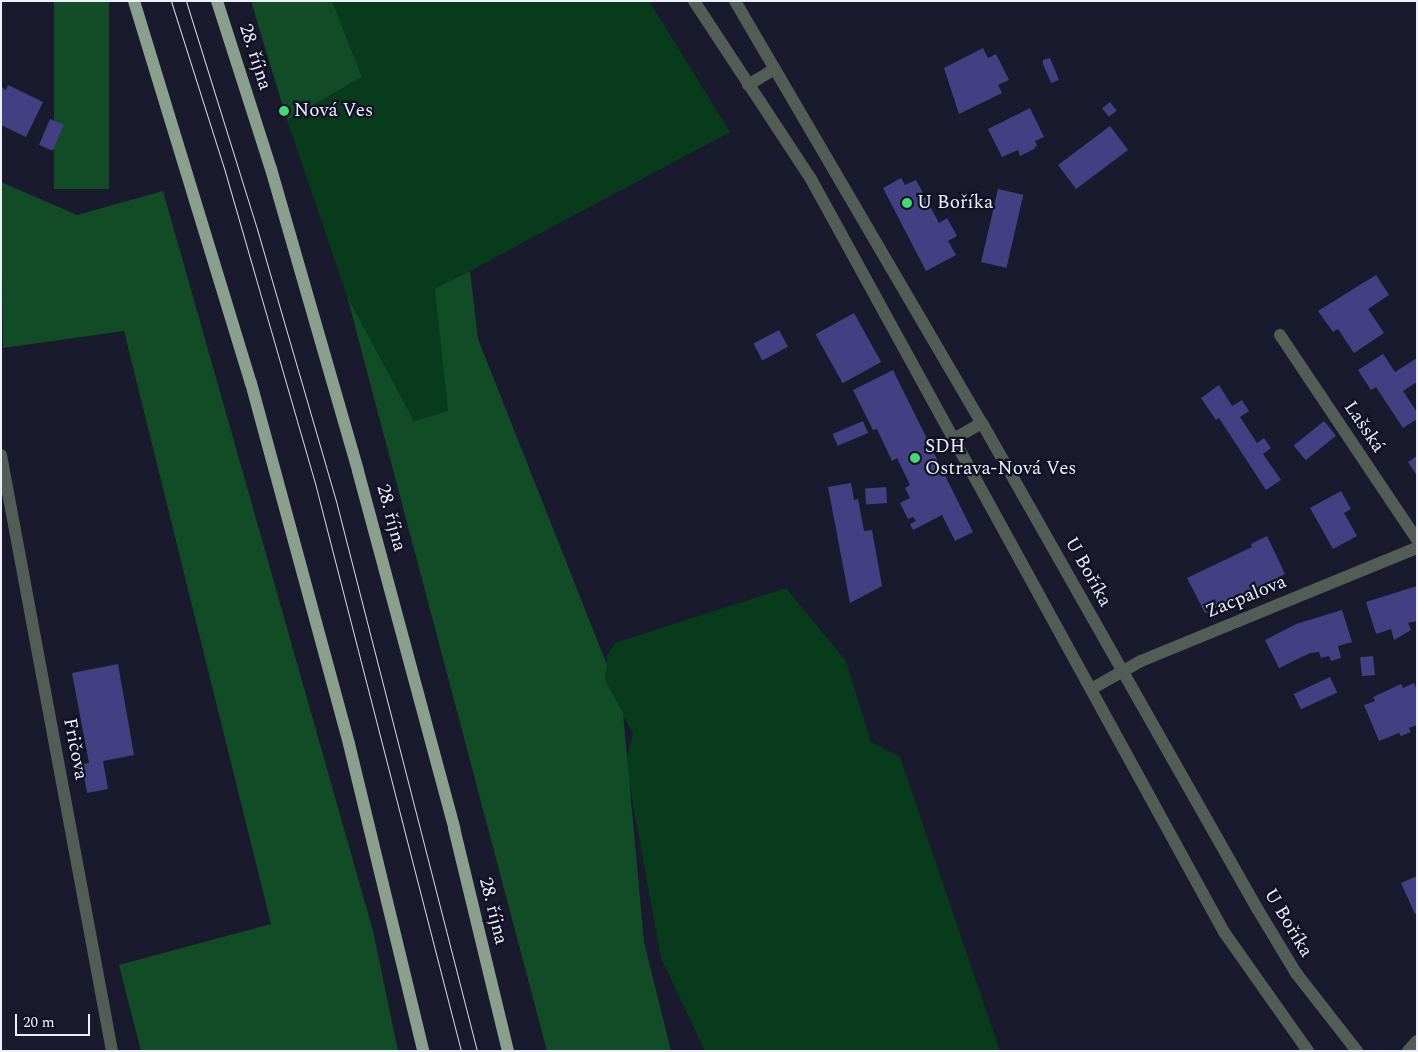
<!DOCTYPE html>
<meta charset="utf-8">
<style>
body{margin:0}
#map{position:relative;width:1418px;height:1052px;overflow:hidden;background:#1a1a2e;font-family:Spectral,serif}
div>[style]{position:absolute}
.green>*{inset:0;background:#083b1b}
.forest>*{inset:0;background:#124c26;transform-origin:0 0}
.building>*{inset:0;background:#443f82;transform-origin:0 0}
.minor>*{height:12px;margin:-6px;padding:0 6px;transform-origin:6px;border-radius:6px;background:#545d55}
.major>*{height:12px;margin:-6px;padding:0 6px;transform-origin:6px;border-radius:6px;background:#8b9f8f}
.tram>*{height:1px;margin:-0.5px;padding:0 0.5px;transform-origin:0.5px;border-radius:0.5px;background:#d5d6e5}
.dots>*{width:14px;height:14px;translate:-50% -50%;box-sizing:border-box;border:2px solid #111124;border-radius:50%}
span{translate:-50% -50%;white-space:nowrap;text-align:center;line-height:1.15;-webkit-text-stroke:4.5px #111124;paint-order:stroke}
.street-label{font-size:19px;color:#eeeffd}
.poi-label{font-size:19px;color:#eeeffd}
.left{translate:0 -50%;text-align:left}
.frame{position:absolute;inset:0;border:2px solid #eeeffd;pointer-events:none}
.scale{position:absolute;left:15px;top:1014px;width:75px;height:22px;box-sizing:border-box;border:2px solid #eeeffd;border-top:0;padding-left:6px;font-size:15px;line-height:18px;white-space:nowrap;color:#eeeffd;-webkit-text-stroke:4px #111124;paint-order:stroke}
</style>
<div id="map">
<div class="green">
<div style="clip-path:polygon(332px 1px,649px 1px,730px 132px,436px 289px,448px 411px,414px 421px,347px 296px,287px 120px,362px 77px)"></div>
<div style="clip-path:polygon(786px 588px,846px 661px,871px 742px,900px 757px,1000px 1051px,705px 1051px,661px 958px,627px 771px,627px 756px,633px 734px,605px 680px,607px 655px,615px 643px)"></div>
</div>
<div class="forest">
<div style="left:54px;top:1px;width:55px;height:188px"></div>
<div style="clip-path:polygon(251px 1px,332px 1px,362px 77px,287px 120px)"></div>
<div style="clip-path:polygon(1px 182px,77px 215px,163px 191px,373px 931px,398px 1051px,141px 1051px,119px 965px,271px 924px,124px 331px,3px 348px)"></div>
<div style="clip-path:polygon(470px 271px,478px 339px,607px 665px,605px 680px,623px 713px,644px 942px,671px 1051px,547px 1051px,347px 296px,414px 421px,448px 411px,435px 289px)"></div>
</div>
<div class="building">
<div style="clip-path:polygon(983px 48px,988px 58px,996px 54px,1009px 80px,998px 85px,1002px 93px,959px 114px,944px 68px)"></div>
<div style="clip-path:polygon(1050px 58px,1059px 80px,1051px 83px,1043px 64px,1043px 60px)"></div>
<div style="clip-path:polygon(8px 85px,43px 102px,26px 137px,1px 125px,1px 87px,6px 90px)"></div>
<div style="left:1110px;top:102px;width:11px;height:10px;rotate:52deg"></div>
<div style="clip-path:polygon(1030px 108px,1044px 137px,1035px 141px,1037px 145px,1034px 149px,1020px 156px,1018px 150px,1002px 157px,988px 129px)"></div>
<div style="left:50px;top:119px;width:15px;height:28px;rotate:23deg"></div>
<div style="left:1110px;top:126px;width:30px;height:65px;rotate:53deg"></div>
<div style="clip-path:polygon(901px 178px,905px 185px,916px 180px,939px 223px,947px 218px,957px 236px,948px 241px,956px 255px,926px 271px,883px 188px)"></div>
<div style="left:998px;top:189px;width:26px;height:75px;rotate:13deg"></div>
<div style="clip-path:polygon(1376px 275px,1389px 295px,1368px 309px,1384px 333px,1354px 353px,1338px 329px,1333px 332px,1318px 311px)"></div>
<div style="left:854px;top:313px;width:56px;height:44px;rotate:61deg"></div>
<div style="left:779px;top:330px;width:19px;height:29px;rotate:62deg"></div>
<div style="clip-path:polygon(1383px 354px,1395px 372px,1417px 358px,1417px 382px,1403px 391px,1417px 412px,1417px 419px,1403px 428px,1376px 387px,1371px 390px,1358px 370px)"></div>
<div style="clip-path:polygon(893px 370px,973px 532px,955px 541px,942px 515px,913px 530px,910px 524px,916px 521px,913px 517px,908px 519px,900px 503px,910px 498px,905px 488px,910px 485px,897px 458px,892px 461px,877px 429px,873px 430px,853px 390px)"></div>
<div style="clip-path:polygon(1219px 385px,1232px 406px,1242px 400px,1249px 411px,1240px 417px,1257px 443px,1264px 438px,1271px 448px,1263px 454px,1281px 480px,1266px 490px,1219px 418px,1216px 420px,1201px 398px)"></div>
<div style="left:863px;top:421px;width:13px;height:33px;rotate:67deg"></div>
<div style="left:1324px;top:421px;width:19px;height:39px;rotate:51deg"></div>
<div style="clip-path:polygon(1417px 456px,1417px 476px,1408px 462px)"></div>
<div style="clip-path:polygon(851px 483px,854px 500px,858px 499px,864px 531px,872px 530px,882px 586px,850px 603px,828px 487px)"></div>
<div style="left:886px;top:487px;width:16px;height:21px;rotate:86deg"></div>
<div style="clip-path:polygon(1341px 491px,1351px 509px,1344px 513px,1357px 536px,1333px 549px,1310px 508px)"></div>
<div style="clip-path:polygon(1267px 536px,1285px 574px,1205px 613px,1187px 578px,1252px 547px,1251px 544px)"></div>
<div style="clip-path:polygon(1417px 586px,1417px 621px,1408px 623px,1411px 630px,1394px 640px,1391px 629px,1376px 634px,1366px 602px)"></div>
<div style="clip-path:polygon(1342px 610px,1352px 642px,1338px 646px,1341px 658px,1331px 661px,1329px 656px,1321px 658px,1319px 652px,1310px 653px,1279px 668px,1265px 640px,1296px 624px)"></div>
<div style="left:1373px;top:656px;width:19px;height:13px;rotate:84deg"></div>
<div style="clip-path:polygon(118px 664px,134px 755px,103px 761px,108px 789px,87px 793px,82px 764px,89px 763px,72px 673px)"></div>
<div style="left:1330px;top:677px;width:17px;height:40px;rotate:65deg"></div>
<div style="clip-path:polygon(1414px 683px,1417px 690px,1417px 725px,1409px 728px,1411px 732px,1401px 736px,1399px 733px,1379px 741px,1364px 705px,1375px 701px,1373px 697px,1401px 684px,1403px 688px)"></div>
<div style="clip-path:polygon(1417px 876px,1417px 913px,1415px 914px,1401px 883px)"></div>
</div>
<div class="minor">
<div style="left:694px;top:1px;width:213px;rotate:56.7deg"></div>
<div style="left:811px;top:179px;width:859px;rotate:61.26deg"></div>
<div style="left:1224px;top:932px;width:146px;rotate:54.8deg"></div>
<div style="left:735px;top:1px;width:489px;rotate:59.7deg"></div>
<div style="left:982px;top:423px;width:560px;rotate:60.46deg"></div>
<div style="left:1258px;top:910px;width:74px;rotate:58.9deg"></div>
<div style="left:1296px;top:973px;width:99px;rotate:52deg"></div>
<div style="left:748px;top:85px;width:31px;rotate:-31deg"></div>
<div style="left:1280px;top:335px;width:247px;rotate:56.2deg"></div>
<div style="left:952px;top:440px;width:34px;rotate:-30deg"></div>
<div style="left:1px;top:455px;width:606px;rotate:79.45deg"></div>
<div style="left:1093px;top:688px;width:55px;rotate:-29.4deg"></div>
<div style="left:1141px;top:661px;width:298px;rotate:-22.3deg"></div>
<div style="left:1408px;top:1051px;width:13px;rotate:-48deg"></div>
</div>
<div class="major">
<div style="left:134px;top:1px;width:400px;rotate:73deg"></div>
<div style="left:251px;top:383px;width:374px;rotate:74.8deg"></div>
<div style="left:349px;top:744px;width:316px;rotate:76.4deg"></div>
<div style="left:217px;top:1px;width:176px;rotate:72.2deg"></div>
<div style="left:271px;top:169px;width:314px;rotate:73.9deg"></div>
<div style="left:358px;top:471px;width:370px;rotate:74.9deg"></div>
<div style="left:454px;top:828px;width:229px;rotate:76.4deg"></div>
</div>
<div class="tram">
<div style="left:171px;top:1px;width:175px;rotate:72.4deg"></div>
<div style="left:224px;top:168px;width:332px;rotate:73.9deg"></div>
<div style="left:316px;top:487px;width:582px;rotate:75.58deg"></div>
<div style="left:186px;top:1px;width:239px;rotate:72.7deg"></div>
<div style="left:257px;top:229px;width:287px;rotate:73.8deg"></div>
<div style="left:337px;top:505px;width:564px;rotate:75.62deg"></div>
</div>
<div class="dots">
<div style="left:284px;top:111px;background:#48d778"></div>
<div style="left:907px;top:203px;background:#48d778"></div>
<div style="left:915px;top:458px;background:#48d778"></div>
</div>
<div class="street-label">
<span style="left:255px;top:57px;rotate:72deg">28. října</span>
<span style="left:1364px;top:427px;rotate:56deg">Lašská</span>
<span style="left:391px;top:518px;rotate:75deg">28. října</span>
<span style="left:1088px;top:572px;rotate:61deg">U Boříka</span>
<span style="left:1246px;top:597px;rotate:-22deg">Zacpalova</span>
<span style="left:75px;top:749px;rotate:79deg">Fričova</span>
<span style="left:493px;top:911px;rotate:76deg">28. října</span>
<span style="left:1288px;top:923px;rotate:59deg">U Boříka</span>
</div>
<div class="poi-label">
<span class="left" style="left:294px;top:111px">Nová Ves</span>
<span class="left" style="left:917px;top:203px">U Boříka</span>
<span class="left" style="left:925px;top:458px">SDH<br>Ostrava-Nová Ves</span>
</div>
<div class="frame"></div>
<div class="scale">20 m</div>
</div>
